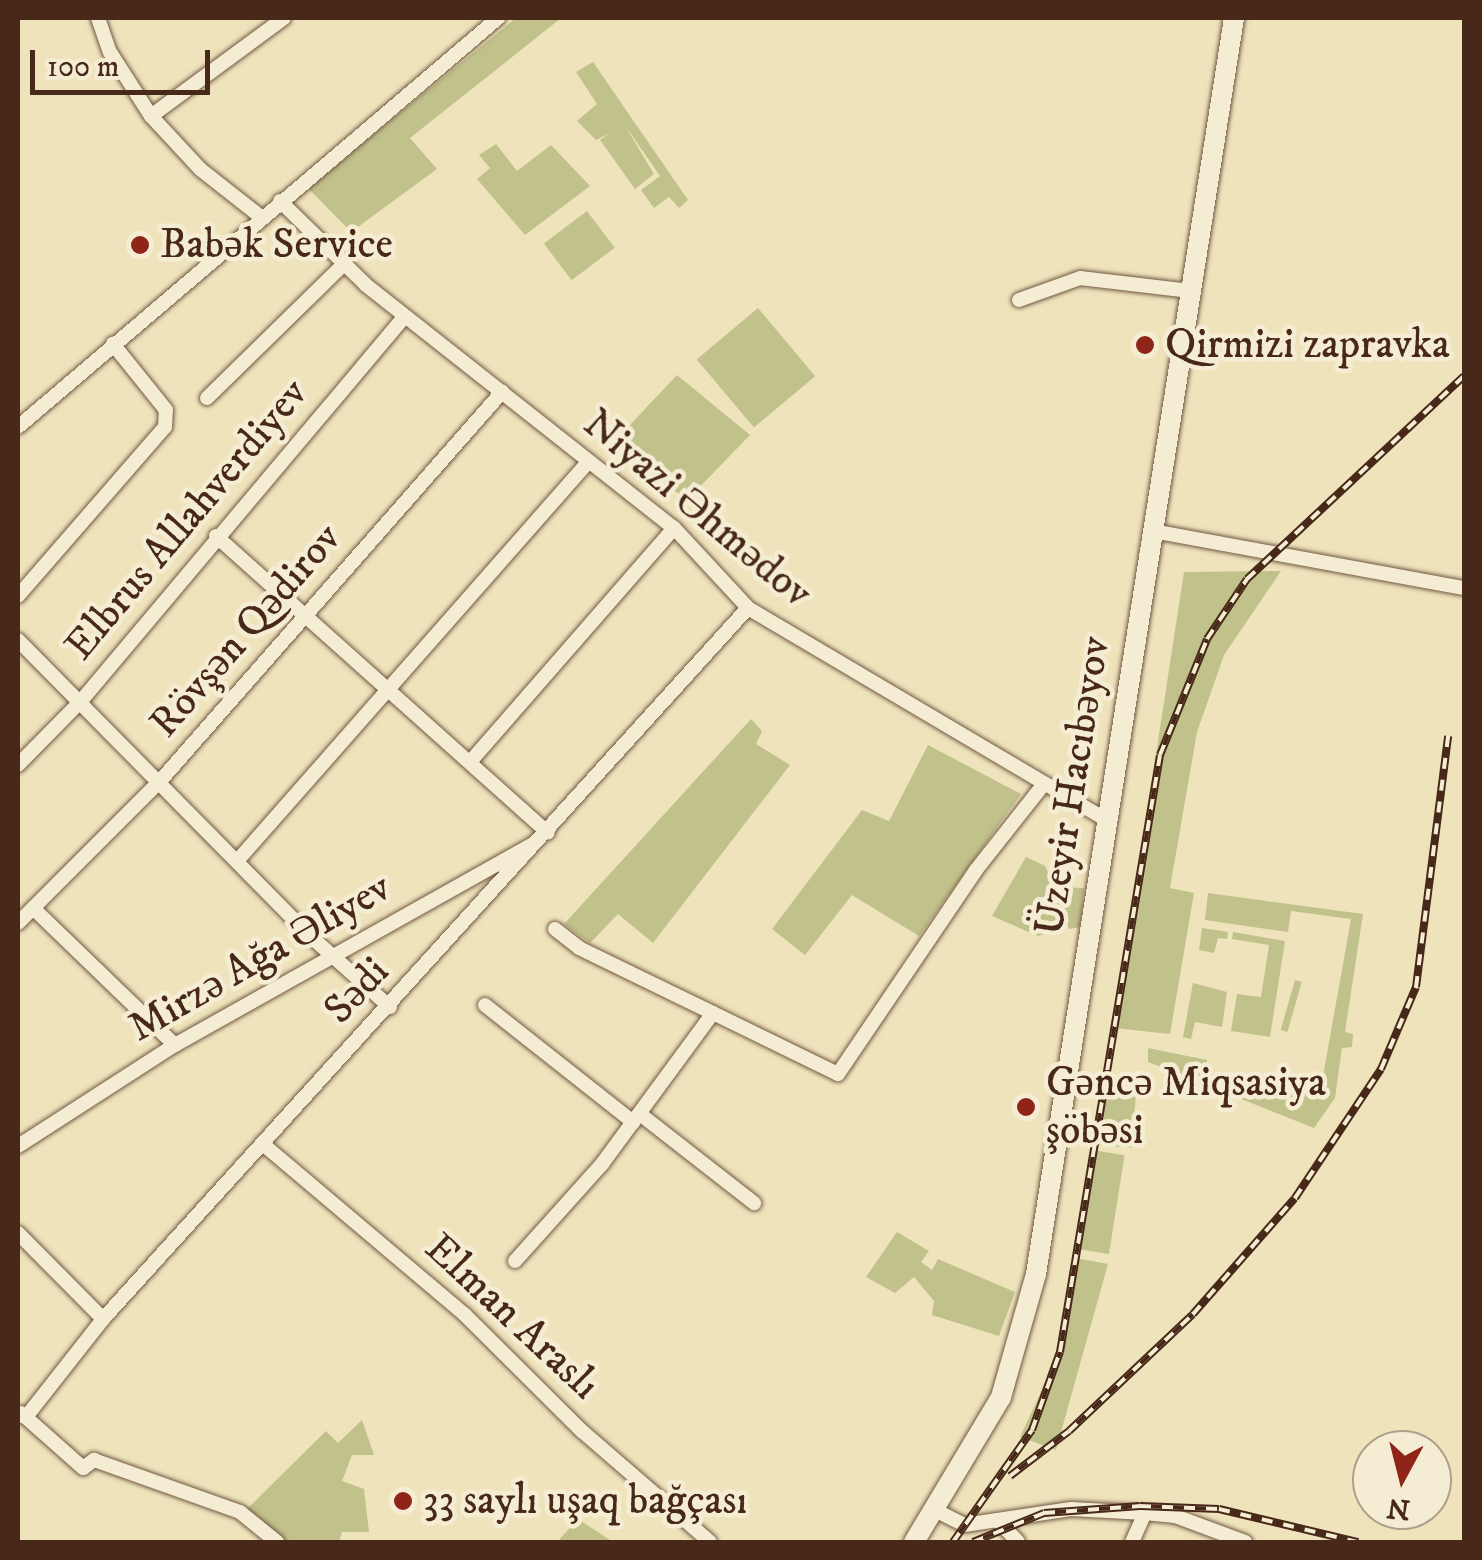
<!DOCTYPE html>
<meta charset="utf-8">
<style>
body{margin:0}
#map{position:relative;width:1482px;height:1560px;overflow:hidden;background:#efe3bc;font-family:"IM FELL DW Pica",serif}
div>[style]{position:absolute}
.green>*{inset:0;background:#c1c18c;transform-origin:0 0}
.roads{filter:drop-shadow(0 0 2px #725842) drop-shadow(0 0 2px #725842)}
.street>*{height:14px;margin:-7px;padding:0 7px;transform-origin:7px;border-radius:7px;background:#f5edd3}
.secondary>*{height:20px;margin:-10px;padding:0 10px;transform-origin:10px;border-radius:10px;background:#f5edd3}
.rail>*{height:8px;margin-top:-4px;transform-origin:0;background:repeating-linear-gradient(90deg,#f5edd3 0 11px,#482919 0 22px);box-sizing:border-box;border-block:2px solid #482919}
.dots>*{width:28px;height:28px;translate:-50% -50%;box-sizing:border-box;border:5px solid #f5edd3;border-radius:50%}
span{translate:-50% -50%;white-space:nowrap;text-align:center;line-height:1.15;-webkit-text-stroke:9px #f5edd3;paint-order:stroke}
.poi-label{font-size:42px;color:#482919}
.left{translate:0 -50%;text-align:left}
.street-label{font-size:42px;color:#482919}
.frame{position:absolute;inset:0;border:20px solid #482919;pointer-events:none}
.north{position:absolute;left:1352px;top:1430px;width:100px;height:100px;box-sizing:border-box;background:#f5edd3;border:2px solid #b09f89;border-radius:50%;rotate:187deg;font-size:28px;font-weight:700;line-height:40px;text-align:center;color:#482919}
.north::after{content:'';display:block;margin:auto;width:35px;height:45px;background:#8f2418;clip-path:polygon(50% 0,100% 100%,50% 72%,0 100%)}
.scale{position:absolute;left:30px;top:50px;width:180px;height:45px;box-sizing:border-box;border:5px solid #482919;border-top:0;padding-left:12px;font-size:30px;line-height:35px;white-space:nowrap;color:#482919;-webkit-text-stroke:8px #f5edd3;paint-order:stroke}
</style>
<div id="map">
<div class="green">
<div style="clip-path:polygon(516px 18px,560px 19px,410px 138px,437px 169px,351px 232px,308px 188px)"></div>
<div style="clip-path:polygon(593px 62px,688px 200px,679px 208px,669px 197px,654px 208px,641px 190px,660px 176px,624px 124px,654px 174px,635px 189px,600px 140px,610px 133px,596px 140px,577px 121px,597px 104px,576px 72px)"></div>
<div style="clip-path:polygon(496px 144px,517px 171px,551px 145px,590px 186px,525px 235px,477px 179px,490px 168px,479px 155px)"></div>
<div style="left:587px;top:211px;width:46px;height:54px;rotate:53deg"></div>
<div style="left:758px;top:308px;width:89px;height:80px;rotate:50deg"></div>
<div style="clip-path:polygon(677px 375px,750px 435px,687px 500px,612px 444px)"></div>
<div style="clip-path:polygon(1281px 571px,1224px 655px,1197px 732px,1170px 888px,1194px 893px,1170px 1034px,1114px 1028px,1184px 572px)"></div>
<div style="clip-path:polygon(751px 719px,762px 731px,756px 744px,790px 765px,653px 943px,618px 914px,590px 943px,564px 924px)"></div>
<div style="clip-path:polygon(928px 745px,1021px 794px,919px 936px,852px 895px,805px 955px,772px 929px,862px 810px,889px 821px)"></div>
<div style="clip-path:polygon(1026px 857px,1045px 866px,1055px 887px,1084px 888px,1080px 927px,1069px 929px,1063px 914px,1053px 931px,1038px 936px,992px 916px)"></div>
<div style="clip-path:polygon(1208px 893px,1363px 914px,1345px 1032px,1353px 1034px,1352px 1047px,1342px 1048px,1335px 1098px,1314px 1128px,1148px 1062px,1148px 1048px,1207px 1060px,1205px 1073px,1320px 1093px,1351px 919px,1291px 911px,1288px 932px,1205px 920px)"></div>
<div style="clip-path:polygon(1202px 928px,1228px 932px,1227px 939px,1218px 938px,1214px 953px,1199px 950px)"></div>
<div style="clip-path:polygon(1233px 932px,1285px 941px,1270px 1037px,1231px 1031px,1237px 994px,1261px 997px,1269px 945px,1232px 939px)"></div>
<div style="left:1295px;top:980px;width:7px;height:52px;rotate:16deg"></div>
<div style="clip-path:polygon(1193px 983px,1227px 992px,1222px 1027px,1195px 1022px,1191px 1039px,1183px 1037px)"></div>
<div style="left:1102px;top:1093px;width:34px;height:52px;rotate:5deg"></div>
<div style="left:1092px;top:1150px;width:33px;height:100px;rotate:9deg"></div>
<div style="clip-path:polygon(897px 1232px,929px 1251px,921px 1262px,932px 1270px,938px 1259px,1015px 1292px,999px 1336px,932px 1315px,934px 1301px,914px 1277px,895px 1293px,866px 1277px)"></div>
<div style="clip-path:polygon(1075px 1258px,1108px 1264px,1056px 1450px,1020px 1437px,1061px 1349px)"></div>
<div style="clip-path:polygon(362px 1420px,374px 1455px,352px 1455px,342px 1481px,364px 1489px,369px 1532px,342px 1532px,339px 1542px,286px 1542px,247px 1509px,326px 1431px,338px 1443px)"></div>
<div style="clip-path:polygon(578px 1519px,613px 1542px,557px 1542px)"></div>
</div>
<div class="roads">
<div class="street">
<div style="left:98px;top:18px;width:36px;rotate:71deg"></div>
<div style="left:110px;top:52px;width:76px;rotate:57.4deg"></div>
<div style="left:151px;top:116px;width:72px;rotate:47.2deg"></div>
<div style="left:200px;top:169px;width:78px;rotate:38.2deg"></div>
<div style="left:151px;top:116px;width:165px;rotate:-36.4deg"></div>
<div style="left:280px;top:201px;width:120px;rotate:44.3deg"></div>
<div style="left:366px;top:285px;width:392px;rotate:38.3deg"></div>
<div style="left:674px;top:528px;width:109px;rotate:47.2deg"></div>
<div style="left:748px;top:608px;width:415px;rotate:30.6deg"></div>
<div style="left:1019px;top:300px;width:65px;rotate:-19.8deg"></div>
<div style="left:1080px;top:278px;width:111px;rotate:6.7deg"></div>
<div style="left:207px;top:398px;width:192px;rotate:-44.4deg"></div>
<div style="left:18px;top:427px;width:631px;rotate:-40.43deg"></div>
<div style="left:1152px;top:531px;width:317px;rotate:10.4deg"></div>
<div style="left:216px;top:536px;width:445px;rotate:41.8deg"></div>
<div style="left:18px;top:596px;width:224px;rotate:-49deg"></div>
<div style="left:165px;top:427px;width:17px;rotate:-87deg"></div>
<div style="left:166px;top:410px;width:85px;rotate:-128.8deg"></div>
<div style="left:18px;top:640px;width:416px;rotate:45.4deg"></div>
<div style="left:310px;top:936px;width:107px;rotate:41.6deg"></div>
<div style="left:470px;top:762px;width:310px;rotate:-48.9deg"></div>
<div style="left:18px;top:765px;width:90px;rotate:-45.5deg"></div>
<div style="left:81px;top:701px;width:503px;rotate:-49.92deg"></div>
<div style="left:238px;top:860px;width:531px;rotate:-48.66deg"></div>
<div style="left:33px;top:908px;width:197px;rotate:44deg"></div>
<div style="left:18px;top:923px;width:202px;rotate:-45deg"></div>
<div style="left:161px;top:780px;width:517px;rotate:-48.69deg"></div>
<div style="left:555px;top:929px;width:31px;rotate:38deg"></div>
<div style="left:579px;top:948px;width:149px;rotate:25.9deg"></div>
<div style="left:485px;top:1005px;width:189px;rotate:38.3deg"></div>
<div style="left:640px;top:1114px;width:145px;rotate:38deg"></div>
<div style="left:264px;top:1145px;width:263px;rotate:40.2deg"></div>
<div style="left:465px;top:1315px;width:165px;rotate:44.8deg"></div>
<div style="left:582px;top:1431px;width:169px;rotate:40.9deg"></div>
<div style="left:18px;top:1146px;width:187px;rotate:-32.8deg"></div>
<div style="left:175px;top:1045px;width:411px;rotate:-29.3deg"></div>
<div style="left:18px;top:1233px;width:121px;rotate:45.3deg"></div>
<div style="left:515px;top:1261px;width:130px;rotate:-48.1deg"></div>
<div style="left:602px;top:1164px;width:187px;rotate:-53.7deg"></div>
<div style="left:713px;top:1013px;width:139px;rotate:26deg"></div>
<div style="left:838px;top:1074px;width:246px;rotate:-55.9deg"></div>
<div style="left:976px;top:870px;width:110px;rotate:-51.7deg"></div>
<div style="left:21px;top:1413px;width:83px;rotate:41.6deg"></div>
<div style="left:83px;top:1468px;width:14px;rotate:-36deg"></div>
<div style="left:94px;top:1460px;width:155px;rotate:19.6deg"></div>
<div style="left:240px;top:1512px;width:48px;rotate:39deg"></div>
<div style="left:18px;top:1415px;width:8px;rotate:14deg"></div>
<div style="left:26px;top:1417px;width:125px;rotate:-51.8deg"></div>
<div style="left:103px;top:1319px;width:960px;rotate:-47.79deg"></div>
<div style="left:937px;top:1511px;width:30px;rotate:27deg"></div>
<div style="left:964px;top:1525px;width:108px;rotate:-8.5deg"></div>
<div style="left:1071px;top:1509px;width:74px;rotate:3.1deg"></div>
<div style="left:1145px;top:1513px;width:30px;rotate:6deg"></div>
<div style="left:1175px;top:1516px;width:75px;rotate:20.4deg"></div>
<div style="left:997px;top:1520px;width:30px;rotate:46deg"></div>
<div style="left:1132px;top:1542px;width:32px;rotate:-66deg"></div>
</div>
<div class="secondary">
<div style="left:914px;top:1542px;width:169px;rotate:-59deg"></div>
<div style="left:1001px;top:1397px;width:128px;rotate:-74.1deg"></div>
<div style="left:1036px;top:1274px;width:1272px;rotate:-81.04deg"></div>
</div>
</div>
<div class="rail">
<div style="left:1010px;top:1476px;width:74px;rotate:-37.3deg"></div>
<div style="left:1069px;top:1431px;width:170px;rotate:-43.3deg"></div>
<div style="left:1193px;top:1314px;width:154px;rotate:-48.7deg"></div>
<div style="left:1295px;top:1198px;width:155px;rotate:-56.3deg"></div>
<div style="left:1381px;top:1069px;width:89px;rotate:-66.9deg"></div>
<div style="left:1416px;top:987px;width:253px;rotate:-82.7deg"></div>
<div style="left:953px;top:1542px;width:137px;rotate:-54.8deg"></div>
<div style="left:1032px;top:1430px;width:83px;rotate:-70.3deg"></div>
<div style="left:1060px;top:1352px;width:605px;rotate:-80.49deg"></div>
<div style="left:1160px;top:755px;width:125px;rotate:-67.9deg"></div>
<div style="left:1207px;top:639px;width:72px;rotate:-56.3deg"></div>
<div style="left:1247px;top:579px;width:297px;rotate:-43.1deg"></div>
<div style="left:973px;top:1542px;width:77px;rotate:-22.2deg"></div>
<div style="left:1044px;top:1513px;width:96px;rotate:-4.2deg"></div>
<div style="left:1140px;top:1506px;width:79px;rotate:2.2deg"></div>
<div style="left:1219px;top:1509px;width:143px;rotate:13.4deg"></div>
</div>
<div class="dots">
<div style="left:140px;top:245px;background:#8f2418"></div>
<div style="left:1145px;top:345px;background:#8f2418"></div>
<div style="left:1026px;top:1107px;background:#8f2418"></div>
<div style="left:403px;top:1501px;background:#8f2418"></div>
</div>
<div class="poi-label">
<span class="left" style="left:160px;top:245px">Babək Service</span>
<span class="left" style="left:1165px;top:345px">Qirmizi zapravka</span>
<span class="left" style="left:1046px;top:1107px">Gəncə Miqsasiya<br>şöbəsi</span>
<span class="left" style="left:423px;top:1501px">33 saylı uşaq bağçası</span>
</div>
<div class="street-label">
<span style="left:697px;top:509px;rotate:40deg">Niyazi Əhmədov</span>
<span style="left:187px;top:520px;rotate:-50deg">Elbrus Allahverdiyev</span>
<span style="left:246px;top:631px;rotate:-49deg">Rövşən Qədirov</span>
<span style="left:1073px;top:786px;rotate:-81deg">Üzeyir Hacıbəyov</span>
<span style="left:260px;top:958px;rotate:-30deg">Mirzə Ağa Əliyev</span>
<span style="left:357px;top:991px;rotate:-47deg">Sədi</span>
<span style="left:512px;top:1317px;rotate:43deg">Elman Araslı</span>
</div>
<div class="frame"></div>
<div class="north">N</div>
<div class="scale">100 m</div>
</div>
